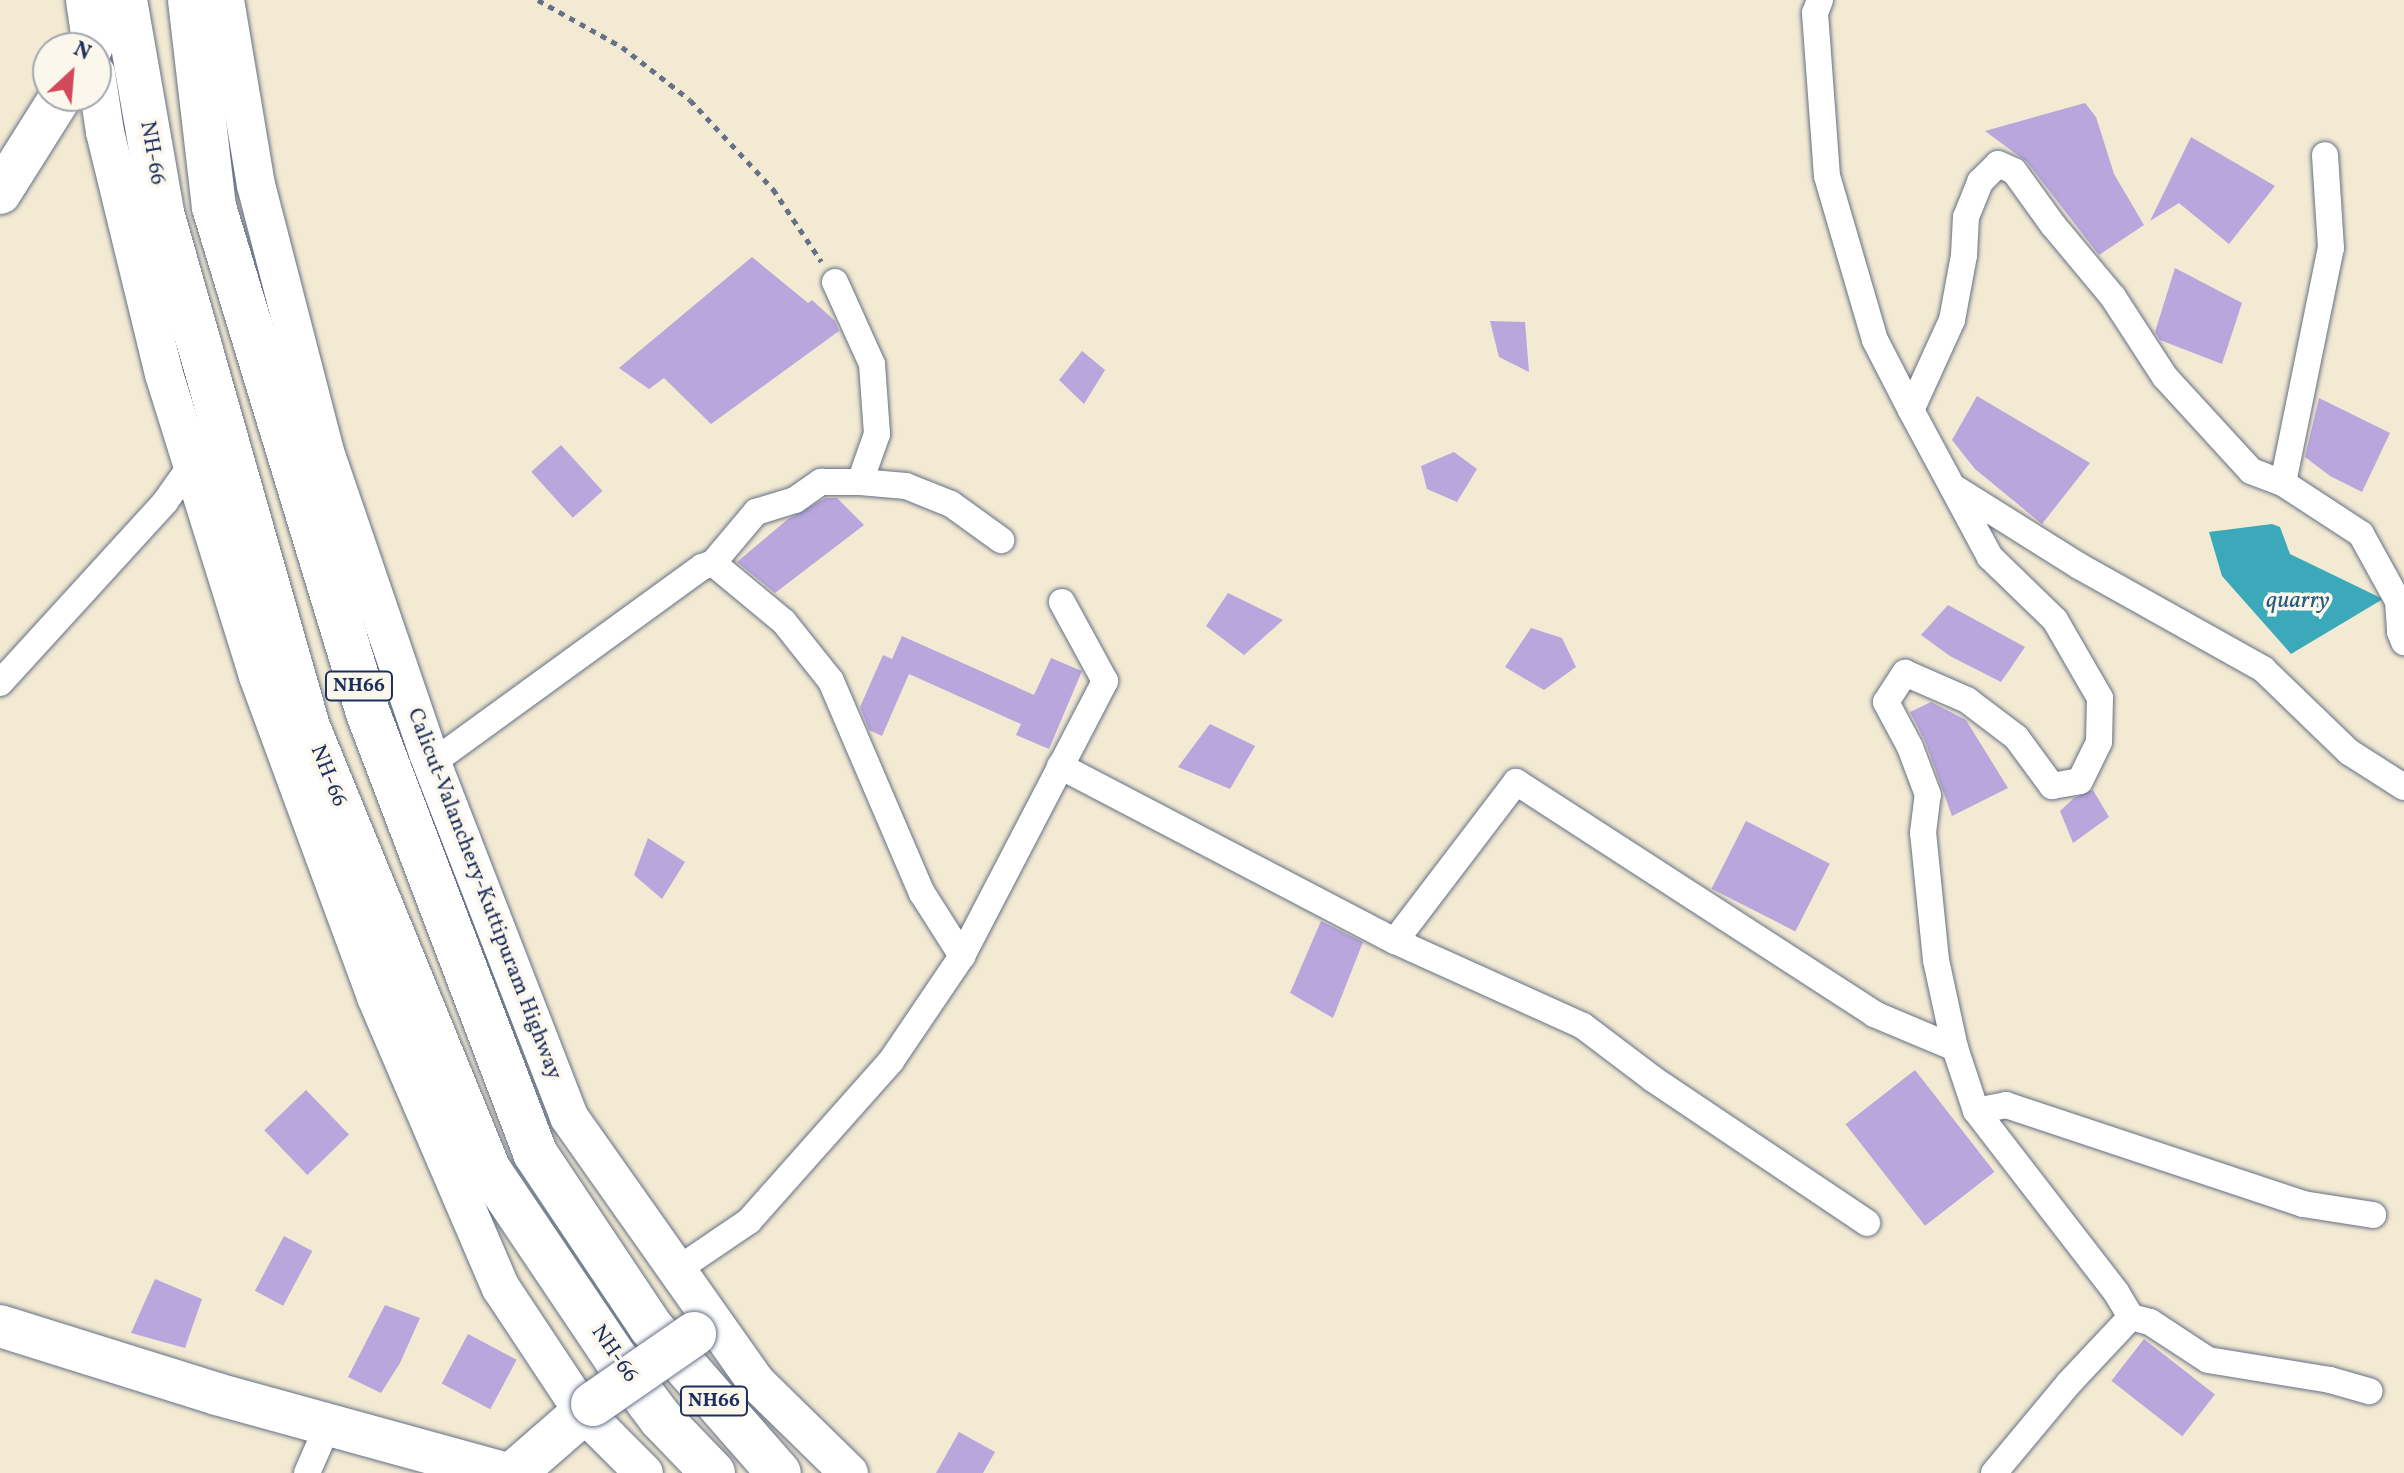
<!DOCTYPE html>
<style>
body{margin:0}
#map{position:relative;width:2404px;height:1473px;overflow:hidden;background:#f2ead2;font-family:Vollkorn,serif}
div>[style]{position:absolute}
.water>*{inset:0;background:#3ba9ba}
.building>*{inset:0;background:#b8a6dd;transform-origin:0 0}
.path>*{height:5px;margin-top:-2.5px;transform-origin:0;background:repeating-linear-gradient(90deg,#667087 0 6px,transparent 0 12px)}
.roads{filter:drop-shadow(0 0 2px #667087) drop-shadow(0 0 2px #667087)}
.street>*{height:26px;margin:-13px;padding:0 13px;transform-origin:13px;border-radius:13px;background:#fff}
.secondary>*{height:38px;margin:-19px;padding:0 19px;transform-origin:19px;border-radius:19px;background:#fff}
.primary>*{height:42px;margin:-21px;padding:0 21px;transform-origin:21px;border-radius:21px;background:#fff}
.highway>*{height:44px;margin:-22px;padding:0 22px;transform-origin:22px;border-radius:22px;background:#fff}
.bridges{filter:drop-shadow(0 0 2px #667087) drop-shadow(0 0 2px #667087)}
.highway-bridge>*{height:44px;margin:-22px;padding:0 22px;transform-origin:22px;border-radius:22px;background:#fff}
span{translate:-50% -50%;white-space:nowrap;text-align:center;line-height:1.15;-webkit-text-stroke:7px #fbf7ec;paint-order:stroke}
.shield-label span{padding:2px 6px;background:#fbf7ec;border:2px solid;border-radius:6px;-webkit-text-stroke-width:0}
.shield-label{font-size:20px;color:#1b2f5e;font-weight:700}
.street-label{font-size:22px;color:#1b2f5e}
.water-label{font-size:24px;color:#265a7e;font-style:italic}
.north{position:absolute;left:32px;top:32px;width:80px;height:80px;box-sizing:border-box;background:#fbf7ec;border:2px solid #a1a7b3;border-radius:50%;rotate:26deg;font-size:22px;font-weight:700;line-height:32px;text-align:center;color:#1b2f5e}
.north::after{content:'';display:block;margin:auto;width:28px;height:36px;background:#d1495b;clip-path:polygon(50% 0,100% 100%,50% 72%,0 100%)}
</style>
<div id="map">
<div class="water">
<div style="clip-path:polygon(2272px 524px,2280px 527px,2290px 554px,2383px 599px,2291px 654px,2222px 576px,2209px 532px)"></div>
</div>
<div class="building">
<div style="clip-path:polygon(2085px 103px,2096px 117px,2114px 174px,2144px 225px,2099px 255px,2027px 162px,1985px 131px)"></div>
<div style="clip-path:polygon(2191px 137px,2275px 186px,2229px 244px,2179px 203px,2150px 221px)"></div>
<div style="clip-path:polygon(752px 257px,808px 303px,812px 300px,835px 321px,839px 331px,711px 424px,664px 378px,649px 389px,619px 368px)"></div>
<div style="clip-path:polygon(2175px 268px,2242px 303px,2222px 364px,2160px 340px,2155px 332px)"></div>
<div style="clip-path:polygon(1490px 321px,1525px 322px,1529px 372px,1499px 357px)"></div>
<div style="clip-path:polygon(1082px 351px,1105px 370px,1084px 404px,1059px 380px)"></div>
<div style="clip-path:polygon(1977px 396px,2090px 463px,2042px 524px,1975px 469px,1952px 440px)"></div>
<div style="clip-path:polygon(2319px 398px,2390px 433px,2362px 492px,2330px 476px,2305px 457px)"></div>
<div style="left:561px;top:445px;width:62px;height:40px;rotate:48deg"></div>
<div style="clip-path:polygon(1454px 452px,1477px 469px,1457px 502px,1427px 489px,1421px 466px)"></div>
<div style="clip-path:polygon(826px 498px,837px 498px,864px 525px,775px 593px,737px 562px,788px 519px)"></div>
<div style="clip-path:polygon(1228px 593px,1283px 620px,1244px 655px,1206px 626px)"></div>
<div style="clip-path:polygon(1948px 605px,2025px 647px,2001px 682px,1950px 656px,1921px 635px)"></div>
<div style="clip-path:polygon(1531px 628px,1562px 638px,1576px 667px,1544px 690px,1505px 667px)"></div>
<div style="clip-path:polygon(902px 636px,1034px 695px,1051px 658px,1082px 671px,1049px 749px,1016px 735px,1021px 724px,909px 674px,882px 736px,869px 730px,860px 707px,883px 655px,892px 659px)"></div>
<div style="clip-path:polygon(1931px 702px,1966px 720px,2008px 788px,1952px 816px,1925px 741px,1910px 712px)"></div>
<div style="clip-path:polygon(1210px 724px,1255px 746px,1230px 789px,1178px 767px)"></div>
<div style="clip-path:polygon(2093px 790px,2109px 817px,2073px 843px,2060px 811px,2074px 798px)"></div>
<div style="left:1746px;top:821px;width:94px;height:76px;rotate:27deg"></div>
<div style="clip-path:polygon(648px 838px,685px 862px,662px 899px,634px 875px)"></div>
<div style="clip-path:polygon(1321px 921px,1363px 942px,1333px 1018px,1290px 993px)"></div>
<div style="left:1915px;top:1070px;width:129px;height:88px;rotate:52deg"></div>
<div style="left:306px;top:1090px;width:62px;height:58px;rotate:46deg"></div>
<div style="left:284px;top:1236px;width:32px;height:62px;rotate:28deg"></div>
<div style="clip-path:polygon(155px 1279px,202px 1299px,185px 1348px,131px 1333px)"></div>
<div style="clip-path:polygon(385px 1305px,420px 1318px,400px 1363px,381px 1393px,348px 1377px)"></div>
<div style="left:468px;top:1334px;width:55px;height:56px;rotate:28deg"></div>
<div style="left:2144px;top:1339px;width:90px;height:53px;rotate:38deg"></div>
<div style="clip-path:polygon(959px 1432px,995px 1452px,983px 1473px,936px 1473px)"></div>
</div>
<div class="path">
<div style="left:538px;top:0;width:96px;rotate:29.2deg"></div>
<div style="left:622px;top:47px;width:86px;rotate:37.9deg"></div>
<div style="left:690px;top:100px;width:122px;rotate:47deg"></div>
<div style="left:773px;top:189px;width:87px;rotate:56.3deg"></div>
</div>
<div class="roads">
<div class="street">
<div style="left:1820px;top:0;width:14px;rotate:111deg"></div>
<div style="left:1815px;top:13px;width:163px;rotate:85.8deg"></div>
<div style="left:1827px;top:176px;width:171px;rotate:73.7deg"></div>
<div style="left:1875px;top:340px;width:79px;rotate:62.8deg"></div>
<div style="left:860px;top:482px;width:46px;rotate:5deg"></div>
<div style="left:906px;top:486px;width:48px;rotate:21.8deg"></div>
<div style="left:951px;top:504px;width:62px;rotate:35.8deg"></div>
<div style="left:2283px;top:483px;width:240px;rotate:-78.5deg"></div>
<div style="left:2331px;top:248px;width:93px;rotate:-93.7deg"></div>
<div style="left:1953px;top:487px;width:149px;rotate:32.1deg"></div>
<div style="left:2079px;top:566px;width:211px;rotate:29.2deg"></div>
<div style="left:2263px;top:669px;width:120px;rotate:44deg"></div>
<div style="left:2349px;top:752px;width:65px;rotate:32.5deg"></div>
<div style="left:713px;top:563px;width:67px;rotate:-49.9deg"></div>
<div style="left:756px;top:512px;width:41px;rotate:-17.1deg"></div>
<div style="left:795px;top:500px;width:32px;rotate:-35deg"></div>
<div style="left:821px;top:482px;width:39px"></div>
<div style="left:860px;top:482px;width:51px;rotate:-70.5deg"></div>
<div style="left:877px;top:434px;width:70px;rotate:-94.1deg"></div>
<div style="left:872px;top:364px;width:90px;rotate:-114.3deg"></div>
<div style="left:0;top:683px;width:245px;rotate:-47.6deg"></div>
<div style="left:165px;top:502px;width:47px;rotate:-54.6deg"></div>
<div style="left:432px;top:763px;width:334px;rotate:-36deg"></div>
<div style="left:702px;top:567px;width:12px;rotate:-20deg"></div>
<div style="left:713px;top:563px;width:92px;rotate:39.7deg"></div>
<div style="left:784px;top:622px;width:75px;rotate:51.5deg"></div>
<div style="left:831px;top:681px;width:231px;rotate:66.8deg"></div>
<div style="left:922px;top:893px;width:75px;rotate:57.6deg"></div>
<div style="left:1060px;top:766px;width:378px;rotate:27.6deg"></div>
<div style="left:1395px;top:941px;width:206px;rotate:24.3deg"></div>
<div style="left:1583px;top:1026px;width:88px;rotate:37.1deg"></div>
<div style="left:1653px;top:1079px;width:258px;rotate:33.9deg"></div>
<div style="left:1395px;top:941px;width:200px;rotate:-52.7deg"></div>
<div style="left:1516px;top:782px;width:427px;rotate:32.9deg"></div>
<div style="left:1874px;top:1014px;width:88px;rotate:22.8deg"></div>
<div style="left:1976px;top:1111px;width:31px;rotate:-11deg"></div>
<div style="left:2006px;top:1105px;width:313px;rotate:18.4deg"></div>
<div style="left:2303px;top:1204px;width:71px;rotate:8.9deg"></div>
<div style="left:677px;top:1270px;width:87px;rotate:-34.2deg"></div>
<div style="left:749px;top:1221px;width:214px;rotate:-48.4deg"></div>
<div style="left:891px;top:1061px;width:127px;rotate:-55.9deg"></div>
<div style="left:962px;top:956px;width:310px;rotate:-62.5deg"></div>
<div style="left:1105px;top:681px;width:90px;rotate:-118.6deg"></div>
<div style="left:2131px;top:1317px;width:20px;rotate:15deg"></div>
<div style="left:2150px;top:1322px;width:69px;rotate:33.2deg"></div>
<div style="left:2208px;top:1360px;width:124px;rotate:9.3deg"></div>
<div style="left:2330px;top:1380px;width:41px;rotate:15.8deg"></div>
<div style="left:307px;top:1473px;width:52px;rotate:-66.4deg"></div>
<div style="left:1994px;top:1473px;width:117px;rotate:-50.2deg"></div>
<div style="left:2069px;top:1383px;width:91px;rotate:-46.8deg"></div>
<div style="left:2131px;top:1317px;width:29px;rotate:-121deg"></div>
<div style="left:2116px;top:1292px;width:229px;rotate:-127.7deg"></div>
<div style="left:1976px;top:1111px;width:66px;rotate:-108.4deg"></div>
<div style="left:1955px;top:1048px;width:90px;rotate:-102.2deg"></div>
<div style="left:1936px;top:960px;width:128px;rotate:-95.8deg"></div>
<div style="left:1923px;top:833px;width:38px;rotate:-83deg"></div>
<div style="left:1928px;top:795px;width:51px;rotate:-110.6deg"></div>
<div style="left:1910px;top:747px;width:51px;rotate:-118.1deg"></div>
<div style="left:1886px;top:702px;width:35px;rotate:-57deg"></div>
<div style="left:1905px;top:673px;width:68px;rotate:23.5deg"></div>
<div style="left:1967px;top:700px;width:61px;rotate:37.1deg"></div>
<div style="left:2016px;top:737px;width:61px;rotate:53.7deg"></div>
<div style="left:2052px;top:786px;width:28px;rotate:-10deg"></div>
<div style="left:2080px;top:781px;width:43px;rotate:-64deg"></div>
<div style="left:2099px;top:742px;width:44px;rotate:-88.7deg"></div>
<div style="left:2100px;top:698px;width:90px;rotate:-120deg"></div>
<div style="left:2055px;top:620px;width:91px;rotate:-135.9deg"></div>
<div style="left:1990px;top:557px;width:167px;rotate:-118.3deg"></div>
<div style="left:1911px;top:410px;width:99px;rotate:-65.5deg"></div>
<div style="left:1952px;top:320px;width:66px;rotate:-79.5deg"></div>
<div style="left:1964px;top:255px;width:38px;rotate:-87deg"></div>
<div style="left:1966px;top:217px;width:38px;rotate:-68deg"></div>
<div style="left:1980px;top:182px;width:25px;rotate:-45deg"></div>
<div style="left:1998px;top:164px;width:17px;rotate:24deg"></div>
<div style="left:2014px;top:171px;width:67px;rotate:54.2deg"></div>
<div style="left:2053px;top:225px;width:94px;rotate:50.2deg"></div>
<div style="left:2113px;top:297px;width:95px;rotate:57deg"></div>
<div style="left:2165px;top:377px;width:127px;rotate:47.5deg"></div>
<div style="left:2251px;top:471px;width:34px;rotate:21deg"></div>
<div style="left:2283px;top:483px;width:93px;rotate:33.2deg"></div>
<div style="left:2361px;top:534px;width:77px;rotate:61.1deg"></div>
<div style="left:2398px;top:601px;width:31px;rotate:86deg"></div>
<div style="left:2400px;top:632px;width:11px;rotate:68deg"></div>
</div>
<div class="secondary">
<div style="left:85px;top:0;width:49px;rotate:81.7deg"></div>
<div style="left:225px;top:0;width:188px;rotate:80.5deg"></div>
<div style="left:256px;top:185px;width:276px;rotate:75.5deg"></div>
<div style="left:325px;top:452px;width:318px;rotate:71.1deg"></div>
<div style="left:428px;top:753px;width:390px;rotate:68.8deg"></div>
<div style="left:569px;top:1117px;width:324px;rotate:54.8deg"></div>
<div style="left:756px;top:1382px;width:130px;rotate:44.4deg"></div>
<div style="left:96px;top:73px;width:60px;rotate:81.3deg"></div>
<div style="left:105px;top:132px;width:249px;rotate:76.3deg"></div>
<div style="left:164px;top:374px;width:316px;rotate:72.7deg"></div>
<div style="left:258px;top:676px;width:342px;rotate:69.8deg"></div>
<div style="left:376px;top:997px;width:317px;rotate:66.8deg"></div>
<div style="left:501px;top:1288px;width:149px;rotate:56.5deg"></div>
<div style="left:583px;top:1412px;width:86px;rotate:45deg"></div>
</div>
<div class="primary">
<div style="left:91px;top:48px;width:1px;rotate:-45deg"></div>
<div style="left:0;top:193px;width:115px;rotate:-57.8deg"></div>
<div style="left:0;top:1326px;width:227px;rotate:17.4deg"></div>
<div style="left:217px;top:1394px;width:297px;rotate:15.4deg"></div>
</div>
<div class="highway">
<div style="left:125px;top:0;width:216px;rotate:80.1deg"></div>
<div style="left:162px;top:213px;width:534px;rotate:74.14deg"></div>
<div style="left:308px;top:727px;width:479px;rotate:67.8deg"></div>
<div style="left:489px;top:1170px;width:228px;rotate:56.1deg"></div>
<div style="left:616px;top:1359px;width:75px;rotate:53.1deg"></div>
<div style="left:661px;top:1419px;width:75px;rotate:46.1deg"></div>
<div style="left:190px;top:0;width:208px;rotate:83.4deg"></div>
<div style="left:214px;top:207px;width:529px;rotate:73.07deg"></div>
<div style="left:368px;top:713px;width:471px;rotate:69.2deg"></div>
<div style="left:535px;top:1153px;width:209px;rotate:56.3deg"></div>
<div style="left:651px;top:1327px;width:194px;rotate:48.8deg"></div>
<div style="left:514px;top:1473px;width:105px;rotate:-41.1deg"></div>
</div>
</div>
<div class="bridges">
<div class="highway-bridge">
<div style="left:593px;top:1404px;width:123px;rotate:-34.7deg"></div>
</div>
</div>
<div class="shield-label">
<span style="left:359px;top:686px">NH66</span>
<span style="left:714px;top:1401px">NH66</span>
</div>
<div class="street-label">
<span style="left:152px;top:153px;rotate:80deg">NH-66</span>
<span style="left:328px;top:776px;rotate:68deg">NH-66</span>
<span style="left:484px;top:894px;rotate:69deg">Calicut-Valanchery-Kuttipuram Highway</span>
<span style="left:614px;top:1354px;rotate:55deg">NH-66</span>
</div>
<div class="water-label">
<span style="left:2298px;top:602px">quarry</span>
</div>
<div class="north">N</div>
</div>
